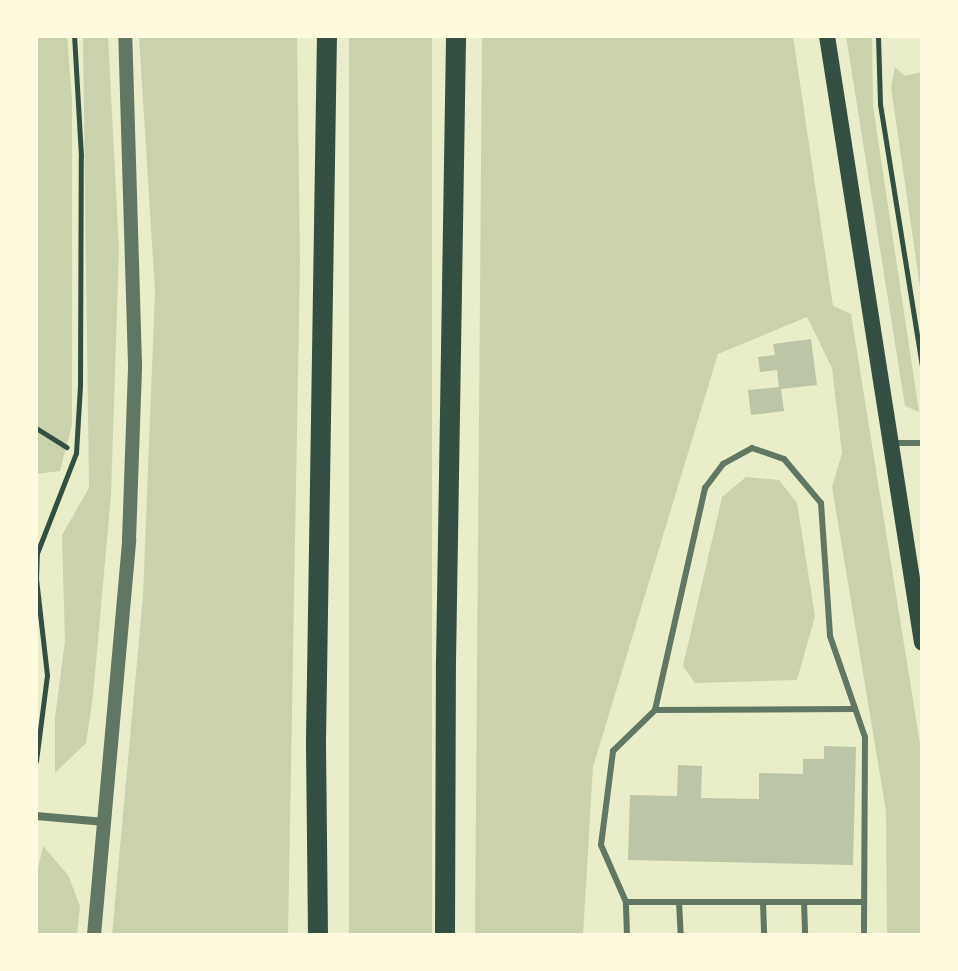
<!DOCTYPE html>
<style>
body{margin:0}
#map{position:relative;width:958px;height:971px;overflow:hidden;background:#e9edc9;font-family:Quicksand,sans-serif}
div>[style]{position:absolute}
.green>*{inset:0;background:#cad2ad;transform-origin:0 0}
.building>*{inset:0;background:#bcc5a7}
.path>*{height:5px;margin:-2.5px;padding:0 2.5px;transform-origin:2.5px;border-radius:2.5px;background:#344e41}
.service>*{height:6px;margin:-3px;padding:0 3px;transform-origin:3px;border-radius:3px;background:#617663}
.minor>*{height:8px;margin:-4px;padding:0 4px;transform-origin:4px;border-radius:4px;background:#617663}
.tertiary>*{height:14px;margin:-7px;padding:0 7px;transform-origin:7px;border-radius:7px;background:#617663}
.secondary>*{height:16px;margin:-8px;padding:0 8px;transform-origin:8px;border-radius:8px;background:#344e41}
.motorway>*{height:20px;margin:-10px;padding:0 10px;transform-origin:10px;border-radius:10px;background:#344e41}
span{translate:-50% -50%;white-space:nowrap;text-align:center;line-height:1.15;-webkit-text-stroke:6px #fefae0;paint-order:stroke}
.frame{position:absolute;inset:0;border:38px solid #fefae0;pointer-events:none}
</style>
<div id="map">
<div class="green">
<div style="clip-path:polygon(36px 36px,67px 36px,72px 100px,72px 425px,60px 471px,36px 474px)"></div>
<div style="clip-path:polygon(83px 36px,108px 36px,119px 249px,111px 495px,93px 696px,86px 743px,55px 773px,55px 718px,65px 641px,62px 535px,89px 488px)"></div>
<div style="clip-path:polygon(139px 36px,297px 36px,300px 261px,288px 935px,112px 935px,143px 596px,155px 291px)"></div>
<div style="left:349px;top:36px;width:83px;height:899px"></div>
<div style="clip-path:polygon(482px 36px,793px 36px,833px 306px,851px 314px,922px 756px,922px 935px,887px 935px,886px 811px,832px 487px,842px 453px,832px 368px,807px 317px,718px 354px,593px 767px,583px 935px,475px 935px)"></div>
<div style="clip-path:polygon(846px 36px,872px 36px,873px 106px,919px 412px,905px 406px)"></div>
<div style="clip-path:polygon(895px 67px,905px 76px,922px 72px,922px 301px,891px 87px)"></div>
<div style="clip-path:polygon(746px 477px,779px 480px,797px 503px,815px 616px,797px 680px,695px 683px,683px 666px,722px 497px)"></div>
<div style="clip-path:polygon(43px 846px,68px 875px,80px 906px,77px 935px,36px 935px,36px 877px)"></div>
</div>
<div class="building">
<div style="clip-path:polygon(811px 339px,817px 385px,781px 389px,784px 411px,751px 415px,748px 390px,779px 387px,777px 370px,760px 372px,758px 357px,775px 355px,773px 344px)"></div>
<div style="clip-path:polygon(824px 746px,856px 747px,853px 865px,628px 860px,630px 795px,677px 796px,678px 765px,702px 766px,701px 798px,759px 799px,759px 773px,803px 774px,803px 759px,824px 759px)"></div>
</div>
<div class="path">
<div style="left:878px;top:36px;width:68px;rotate:88.3deg"></div>
<div style="left:880px;top:104px;width:266px;rotate:80.9deg"></div>
<div style="left:36px;top:428px;width:36px;rotate:32deg"></div>
<div style="left:36px;top:761px;width:87px;rotate:-82.7deg"></div>
<div style="left:47px;top:675px;width:97px;rotate:-96.5deg"></div>
<div style="left:36px;top:579px;width:26px;rotate:-88deg"></div>
<div style="left:37px;top:553px;width:107px;rotate:-68.7deg"></div>
<div style="left:76px;top:453px;width:67px;rotate:-86.6deg"></div>
<div style="left:80px;top:386px;width:230px;rotate:-89.8deg"></div>
<div style="left:81px;top:156px;width:120px;rotate:-93.3deg"></div>
</div>
<div class="service">
<div style="left:894px;top:443px;width:28px"></div>
<div style="left:655px;top:710px;width:200px;rotate:-0.3deg"></div>
<div style="left:626px;top:902px;width:238px"></div>
<div style="left:679px;top:902px;width:33px;rotate:87deg"></div>
<div style="left:763px;top:902px;width:33px;rotate:88deg"></div>
<div style="left:804px;top:902px;width:33px;rotate:88deg"></div>
<div style="left:627px;top:935px;width:33px;rotate:-92deg"></div>
<div style="left:626px;top:902px;width:62px;rotate:-113.7deg"></div>
<div style="left:601px;top:845px;width:95px;rotate:-82.7deg"></div>
<div style="left:613px;top:751px;width:59px;rotate:-44.3deg"></div>
<div style="left:655px;top:710px;width:228px;rotate:-77.3deg"></div>
<div style="left:705px;top:488px;width:30px;rotate:-53deg"></div>
<div style="left:723px;top:464px;width:33px;rotate:-29deg"></div>
<div style="left:752px;top:448px;width:34px;rotate:19deg"></div>
<div style="left:784px;top:459px;width:57px;rotate:49.9deg"></div>
<div style="left:821px;top:503px;width:133px;rotate:86.1deg"></div>
<div style="left:830px;top:636px;width:107px;rotate:70.9deg"></div>
<div style="left:865px;top:737px;width:198px;rotate:90.3deg"></div>
</div>
<div class="minor">
<div style="left:36px;top:816px;width:69px;rotate:5deg"></div>
</div>
<div class="tertiary">
<div style="left:94px;top:935px;width:397px;rotate:-84.9deg"></div>
<div style="left:129px;top:540px;width:176px;rotate:-88deg"></div>
<div style="left:135px;top:364px;width:328px;rotate:-91.7deg"></div>
</div>
<div class="secondary">
<div style="left:827px;top:36px;width:614px;rotate:81.1deg"></div>
</div>
<div class="motorway">
<div style="left:318px;top:935px;width:194px;rotate:-90.6deg"></div>
<div style="left:316px;top:741px;width:705px;rotate:-89.11deg"></div>
<div style="left:445px;top:935px;width:273px;rotate:-89.8deg"></div>
<div style="left:446px;top:662px;width:626px;rotate:-89.08deg"></div>
</div>
<div class="frame"></div>
</div>
